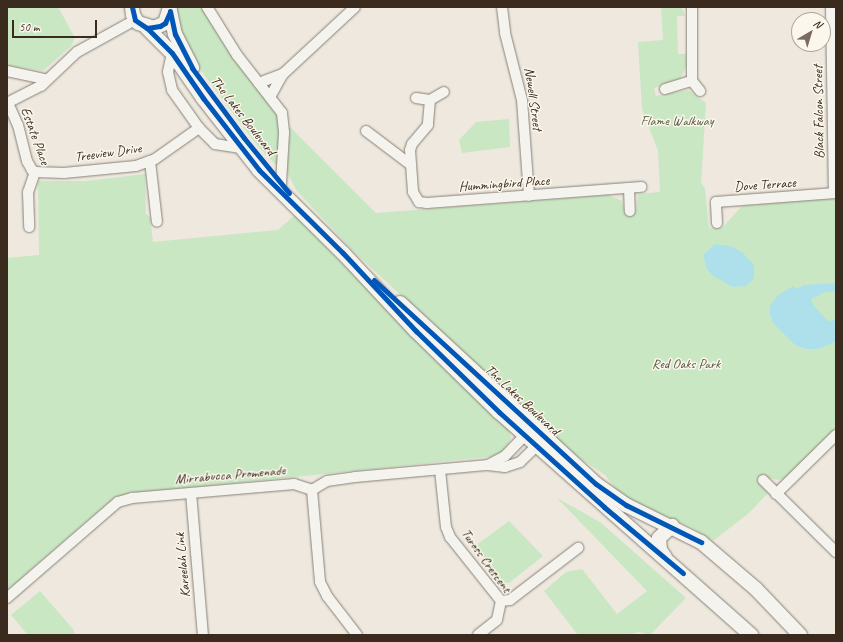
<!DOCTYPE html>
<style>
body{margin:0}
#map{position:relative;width:843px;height:642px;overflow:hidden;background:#eee8de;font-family:Caveat,sans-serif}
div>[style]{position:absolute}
.green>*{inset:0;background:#cae7c3}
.water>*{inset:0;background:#ade0eb}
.roads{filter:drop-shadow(0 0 1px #878179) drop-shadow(0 0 1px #878179)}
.street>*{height:10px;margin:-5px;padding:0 5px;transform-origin:5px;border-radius:5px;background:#f5f3ee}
.secondary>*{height:14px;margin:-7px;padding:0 7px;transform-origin:7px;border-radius:7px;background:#f5f3ee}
.cycleway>*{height:5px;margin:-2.5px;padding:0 2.5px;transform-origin:2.5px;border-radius:2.5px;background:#0057b8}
span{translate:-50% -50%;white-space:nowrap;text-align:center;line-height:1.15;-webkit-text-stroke:3px #fbf7ec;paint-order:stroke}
.street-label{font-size:14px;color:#3b2a1e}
.park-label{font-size:14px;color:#575942}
.frame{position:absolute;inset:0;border:8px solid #3b2a1e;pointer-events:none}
.north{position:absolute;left:791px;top:12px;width:40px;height:40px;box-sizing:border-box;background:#fbf7ec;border:1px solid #aea59a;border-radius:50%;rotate:38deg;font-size:11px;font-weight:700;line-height:16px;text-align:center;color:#3b2a1e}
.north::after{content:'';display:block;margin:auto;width:14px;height:18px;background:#7a6c61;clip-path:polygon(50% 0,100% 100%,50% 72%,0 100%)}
.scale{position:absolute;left:12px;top:20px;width:85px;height:18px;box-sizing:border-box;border:2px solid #3b2a1e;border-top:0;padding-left:5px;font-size:12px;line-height:14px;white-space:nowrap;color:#3b2a1e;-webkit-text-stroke:3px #fbf7ec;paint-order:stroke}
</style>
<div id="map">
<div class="green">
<div style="clip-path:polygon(7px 7px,58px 7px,75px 38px,71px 46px,43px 71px,7px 65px)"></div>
<div style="clip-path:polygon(174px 7px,201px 7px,234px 59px,278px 115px,280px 125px,277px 166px,256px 144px,197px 65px,184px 42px)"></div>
<div style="clip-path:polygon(661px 7px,681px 7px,684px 12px,685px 16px,677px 16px,678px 54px,686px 54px,687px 66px,680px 79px,654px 88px,656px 96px,688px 90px,706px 103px,701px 183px,705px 188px,709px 228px,722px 228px,742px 206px,836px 197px,836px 428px,784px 479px,777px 480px,765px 477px,759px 483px,768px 493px,749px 513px,713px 541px,691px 527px,634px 503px,618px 492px,605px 475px,569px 451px,353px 251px,296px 190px,287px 172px,290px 127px,376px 213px,609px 195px,622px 201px,625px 212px,636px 211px,638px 194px,660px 192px,658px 151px,642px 109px,638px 42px,663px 40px)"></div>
<div style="clip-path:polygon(509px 119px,510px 147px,462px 153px,459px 140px,476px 122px)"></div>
<div style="clip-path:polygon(145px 174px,146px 214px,150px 217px,153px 242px,278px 230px,295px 215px,418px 341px,500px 418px,509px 431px,511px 438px,506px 449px,497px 456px,130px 494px,107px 504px,7px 590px,7px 258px,39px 255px,38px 181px,86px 181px)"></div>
<div style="clip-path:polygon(557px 498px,600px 522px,686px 598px,650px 635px,639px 632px,627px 635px,578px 635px,544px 591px,566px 572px,582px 569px,617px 614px,647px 591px)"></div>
<div style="clip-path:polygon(509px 521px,543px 556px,509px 583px,503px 583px,475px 546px)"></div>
<div style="clip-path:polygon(40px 591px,73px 629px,75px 635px,28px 635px,11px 615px)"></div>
</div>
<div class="water">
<div style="clip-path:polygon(715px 244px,731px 246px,743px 253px,754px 265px,754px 278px,746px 286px,733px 287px,713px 276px,707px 269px,703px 255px)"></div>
<div style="clip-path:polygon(836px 283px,836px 291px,825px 292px,811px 299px,814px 306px,828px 321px,836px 320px,836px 342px,817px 349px,806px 349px,795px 345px,774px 324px,770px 316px,770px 306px,778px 295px,793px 286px,797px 289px,804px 285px)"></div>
</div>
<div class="roads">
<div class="street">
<div style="left:207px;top:7px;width:57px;rotate:58deg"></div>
<div style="left:237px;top:55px;width:73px;rotate:52.2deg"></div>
<div style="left:282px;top:113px;width:20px;rotate:84deg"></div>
<div style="left:284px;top:133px;width:51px;rotate:93.4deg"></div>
<div style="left:502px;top:7px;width:26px;rotate:83deg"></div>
<div style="left:505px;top:33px;width:69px;rotate:75.8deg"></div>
<div style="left:522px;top:100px;width:96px;rotate:85.8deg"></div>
<div style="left:831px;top:7px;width:186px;rotate:89.1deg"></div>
<div style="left:172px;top:53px;width:19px;rotate:102deg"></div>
<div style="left:168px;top:72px;width:18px;rotate:77deg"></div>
<div style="left:172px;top:90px;width:47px;rotate:54.6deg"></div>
<div style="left:199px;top:128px;width:23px;rotate:45deg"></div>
<div style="left:215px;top:144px;width:26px;rotate:9deg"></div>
<div style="left:7px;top:71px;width:40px;rotate:12deg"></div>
<div style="left:692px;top:81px;width:13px;rotate:51deg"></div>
<div style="left:259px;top:83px;width:26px;rotate:-21deg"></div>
<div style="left:665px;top:89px;width:28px;rotate:-17deg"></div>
<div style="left:692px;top:81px;width:74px;rotate:-90deg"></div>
<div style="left:270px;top:97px;width:26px;rotate:-61deg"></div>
<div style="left:283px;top:74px;width:98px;rotate:-42.9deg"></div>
<div style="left:416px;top:98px;width:14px;rotate:8deg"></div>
<div style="left:430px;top:100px;width:16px;rotate:-30deg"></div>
<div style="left:430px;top:100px;width:25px;rotate:95deg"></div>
<div style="left:428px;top:125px;width:25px;rotate:130deg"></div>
<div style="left:412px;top:144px;width:6px;rotate:108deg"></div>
<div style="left:410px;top:150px;width:42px;rotate:85.9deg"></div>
<div style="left:413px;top:192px;width:12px;rotate:59deg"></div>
<div style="left:419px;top:202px;width:8px;rotate:7deg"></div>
<div style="left:427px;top:203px;width:215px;rotate:-4.3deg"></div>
<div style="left:7px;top:103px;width:38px;rotate:-27deg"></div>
<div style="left:41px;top:86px;width:50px;rotate:-43.4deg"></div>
<div style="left:77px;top:52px;width:66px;rotate:-28.9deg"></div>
<div style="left:8px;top:103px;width:24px;rotate:66deg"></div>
<div style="left:18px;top:125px;width:37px;rotate:76deg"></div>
<div style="left:27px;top:161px;width:10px;rotate:61deg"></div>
<div style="left:32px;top:170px;width:4px;rotate:34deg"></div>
<div style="left:35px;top:172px;width:21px;rotate:109deg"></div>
<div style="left:28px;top:192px;width:35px;rotate:88deg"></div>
<div style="left:366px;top:131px;width:56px;rotate:37.1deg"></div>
<div style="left:150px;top:161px;width:61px;rotate:83.5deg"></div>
<div style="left:35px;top:172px;width:29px;rotate:2deg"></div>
<div style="left:64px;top:173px;width:72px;rotate:-5.6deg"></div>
<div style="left:136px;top:166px;width:20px;rotate:-20deg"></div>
<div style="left:155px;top:159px;width:54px;rotate:-35.2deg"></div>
<div style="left:629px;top:188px;width:23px;rotate:88deg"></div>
<div style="left:717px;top:223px;width:21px;rotate:-93deg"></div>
<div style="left:716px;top:202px;width:120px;rotate:-4.3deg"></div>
<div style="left:488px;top:465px;width:19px;rotate:-28deg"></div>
<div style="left:505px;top:456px;width:35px;rotate:-46deg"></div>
<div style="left:440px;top:470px;width:57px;rotate:84deg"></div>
<div style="left:446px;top:527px;width:11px;rotate:68deg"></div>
<div style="left:450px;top:537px;width:82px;rotate:51.4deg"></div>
<div style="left:501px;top:601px;width:19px;rotate:102deg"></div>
<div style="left:497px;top:620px;width:24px;rotate:142deg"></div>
<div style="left:763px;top:480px;width:103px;rotate:44.6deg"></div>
<div style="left:312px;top:490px;width:92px;rotate:85deg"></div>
<div style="left:320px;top:582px;width:16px;rotate:63deg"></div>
<div style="left:327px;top:596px;width:49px;rotate:52.4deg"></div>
<div style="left:191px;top:493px;width:143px;rotate:85.2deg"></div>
<div style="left:776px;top:494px;width:84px;rotate:-44.5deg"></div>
<div style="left:7px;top:598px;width:147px;rotate:-40.9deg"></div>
<div style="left:118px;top:502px;width:15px;rotate:-16deg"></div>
<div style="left:132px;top:498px;width:163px;rotate:-4.9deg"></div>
<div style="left:294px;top:484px;width:19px;rotate:18deg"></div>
<div style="left:312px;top:490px;width:17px;rotate:-31deg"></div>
<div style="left:327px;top:481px;width:28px;rotate:-8deg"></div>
<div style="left:355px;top:477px;width:134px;rotate:-5.2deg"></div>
<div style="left:488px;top:465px;width:17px;rotate:7deg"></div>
<div style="left:505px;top:467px;width:16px;rotate:-18deg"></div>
<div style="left:520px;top:462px;width:29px;rotate:-44deg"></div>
<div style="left:501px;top:601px;width:9px;rotate:-6deg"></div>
<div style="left:510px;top:600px;width:86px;rotate:-37.4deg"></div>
</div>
<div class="secondary">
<div style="left:132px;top:7px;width:8px;rotate:83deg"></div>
<div style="left:133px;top:15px;width:9px;rotate:58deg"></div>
<div style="left:138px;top:23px;width:17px;rotate:17deg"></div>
<div style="left:154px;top:28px;width:12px;rotate:-24deg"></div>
<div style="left:165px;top:23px;width:16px;rotate:-72deg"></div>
<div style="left:170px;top:11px;width:24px;rotate:78deg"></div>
<div style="left:175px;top:34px;width:38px;rotate:63deg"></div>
<div style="left:147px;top:28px;width:35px;rotate:45deg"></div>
<div style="left:172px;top:53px;width:55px;rotate:55.4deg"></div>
<div style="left:203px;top:98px;width:91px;rotate:52.1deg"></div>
<div style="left:259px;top:170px;width:118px;rotate:44.7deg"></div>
<div style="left:343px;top:253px;width:107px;rotate:46.9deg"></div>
<div style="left:416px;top:331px;width:116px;rotate:44.3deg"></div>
<div style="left:499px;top:412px;width:337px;rotate:41.5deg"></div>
<div style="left:400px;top:303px;width:267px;rotate:42.7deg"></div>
<div style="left:596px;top:484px;width:37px;rotate:35deg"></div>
<div style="left:626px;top:505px;width:84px;rotate:26.3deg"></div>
<div style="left:701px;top:542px;width:72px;rotate:40.5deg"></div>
<div style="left:756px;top:589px;width:64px;rotate:46.3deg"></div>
<div style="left:665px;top:557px;width:9px;rotate:-126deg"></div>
<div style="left:660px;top:550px;width:12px;rotate:-95deg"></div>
<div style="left:659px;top:538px;width:18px;rotate:-43deg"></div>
</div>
</div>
<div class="cycleway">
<div style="left:132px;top:7px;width:13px;rotate:77deg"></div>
<div style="left:135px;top:20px;width:14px;rotate:34deg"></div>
<div style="left:147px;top:28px;width:13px;rotate:-9deg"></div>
<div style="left:160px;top:26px;width:6px;rotate:-31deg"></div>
<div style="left:165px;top:23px;width:12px;rotate:-66deg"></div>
<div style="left:170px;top:11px;width:24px;rotate:78deg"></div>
<div style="left:175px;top:34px;width:38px;rotate:63deg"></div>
<div style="left:192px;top:68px;width:87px;rotate:53.4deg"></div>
<div style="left:244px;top:138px;width:71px;rotate:50.7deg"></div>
<div style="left:147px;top:28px;width:35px;rotate:45deg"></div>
<div style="left:172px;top:53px;width:55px;rotate:55.4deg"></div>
<div style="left:203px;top:98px;width:91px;rotate:52.1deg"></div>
<div style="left:259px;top:170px;width:118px;rotate:44.7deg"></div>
<div style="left:343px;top:253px;width:107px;rotate:46.9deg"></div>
<div style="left:416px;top:331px;width:116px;rotate:44.3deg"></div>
<div style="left:499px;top:412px;width:142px;rotate:42.1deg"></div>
<div style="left:604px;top:507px;width:103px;rotate:39.9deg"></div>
<div style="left:374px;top:280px;width:301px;rotate:42.6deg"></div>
<div style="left:596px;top:484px;width:37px;rotate:35deg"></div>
<div style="left:626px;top:505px;width:84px;rotate:26.3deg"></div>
</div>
<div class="street-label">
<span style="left:533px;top:99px;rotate:82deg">Newell Street</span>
<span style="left:819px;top:112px;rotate:-91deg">Black Falcon Street</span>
<span style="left:243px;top:116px;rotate:52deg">The Lakes Boulevard</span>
<span style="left:35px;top:136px;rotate:70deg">Estate Place</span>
<span style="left:108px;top:153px;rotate:-8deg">Treeview Drive</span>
<span style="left:504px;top:184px;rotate:-4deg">Hummingbird Place</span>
<span style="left:765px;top:185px;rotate:-4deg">Dove Terrace</span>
<span style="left:522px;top:400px;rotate:43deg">The Lakes Boulevard</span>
<span style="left:230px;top:475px;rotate:-5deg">Mirrabucca Promenade</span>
<span style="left:486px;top:561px;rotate:54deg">Tuross Crescent</span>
<span style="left:183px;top:565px;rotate:-95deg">Kareelah Link</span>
</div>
<div class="park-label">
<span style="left:677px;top:121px">Flame Walkway</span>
<span style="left:686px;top:364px">Red Oaks Park</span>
</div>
<div class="frame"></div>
<div class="north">N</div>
<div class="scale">50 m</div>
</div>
